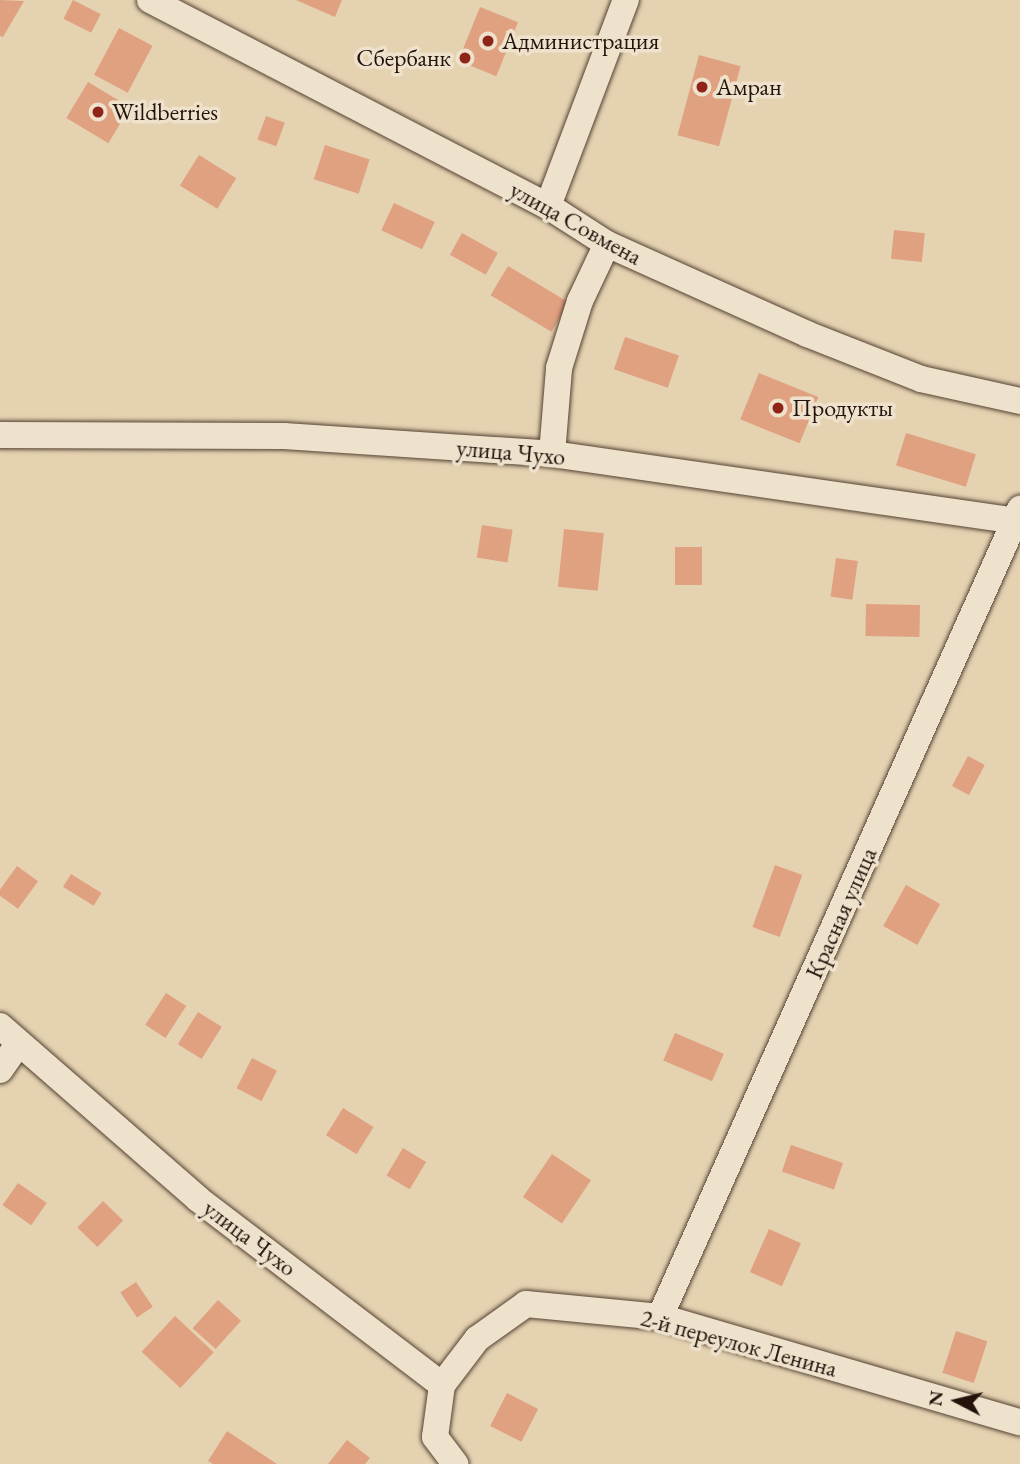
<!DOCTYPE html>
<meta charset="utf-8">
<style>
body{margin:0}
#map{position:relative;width:1020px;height:1464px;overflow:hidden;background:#e5d2b1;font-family:"EB Garamond",serif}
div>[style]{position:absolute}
.building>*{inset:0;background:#e0a181;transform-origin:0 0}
.roads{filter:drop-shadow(0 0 2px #544234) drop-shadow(0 0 2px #544234)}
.minor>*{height:26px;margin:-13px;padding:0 13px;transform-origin:13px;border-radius:13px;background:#eee2cc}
.dots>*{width:19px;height:19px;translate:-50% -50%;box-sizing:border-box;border:4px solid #eee2cc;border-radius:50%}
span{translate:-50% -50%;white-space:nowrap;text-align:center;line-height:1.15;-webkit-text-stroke:7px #eee2cc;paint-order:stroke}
.poi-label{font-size:24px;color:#24120b}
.left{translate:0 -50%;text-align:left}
.right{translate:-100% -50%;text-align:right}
.street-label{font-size:24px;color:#24120b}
.north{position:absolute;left:922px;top:1366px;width:70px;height:70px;-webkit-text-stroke:5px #eee2cc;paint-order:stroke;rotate:277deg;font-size:19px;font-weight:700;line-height:28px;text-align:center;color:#24120b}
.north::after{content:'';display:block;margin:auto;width:24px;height:32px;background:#24120b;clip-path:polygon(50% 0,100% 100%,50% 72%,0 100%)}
</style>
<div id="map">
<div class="building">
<div style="clip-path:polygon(0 0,24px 1px,3px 37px,0 36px)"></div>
<div style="left:73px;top:0;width:31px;height:21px;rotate:27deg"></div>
<div style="clip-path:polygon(296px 0,342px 0,335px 17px)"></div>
<div style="left:480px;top:7px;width:41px;height:58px;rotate:22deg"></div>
<div style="left:119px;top:28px;width:38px;height:53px;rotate:28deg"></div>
<div style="left:699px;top:55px;width:43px;height:83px;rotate:15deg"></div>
<div style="left:88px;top:82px;width:49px;height:42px;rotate:31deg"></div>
<div style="left:266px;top:116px;width:20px;height:25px;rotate:20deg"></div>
<div style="left:325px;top:145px;width:47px;height:36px;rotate:18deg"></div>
<div style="left:199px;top:155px;width:44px;height:36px;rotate:32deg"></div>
<div style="left:394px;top:203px;width:45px;height:30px;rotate:25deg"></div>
<div style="left:894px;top:230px;width:31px;height:29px;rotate:6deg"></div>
<div style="left:462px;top:233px;width:41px;height:25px;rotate:29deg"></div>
<div style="left:508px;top:266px;width:71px;height:34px;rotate:31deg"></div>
<div style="left:625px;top:337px;width:57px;height:34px;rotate:19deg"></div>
<div style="left:759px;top:373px;width:64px;height:50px;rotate:22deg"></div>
<div style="left:906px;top:433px;width:73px;height:34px;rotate:17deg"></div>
<div style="left:482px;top:525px;width:31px;height:33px;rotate:9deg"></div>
<div style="left:564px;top:529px;width:40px;height:58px;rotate:6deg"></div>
<div style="left:675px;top:547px;width:27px;height:38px"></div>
<div style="left:836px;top:558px;width:22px;height:39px;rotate:8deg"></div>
<div style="left:866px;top:604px;width:54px;height:32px;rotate:1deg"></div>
<div style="left:968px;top:756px;width:19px;height:34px;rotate:28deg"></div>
<div style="left:775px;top:865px;width:29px;height:66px;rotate:20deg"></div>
<div style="left:17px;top:866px;width:26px;height:34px;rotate:36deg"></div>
<div style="left:71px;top:874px;width:36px;height:15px;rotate:32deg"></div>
<div style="left:906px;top:885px;width:39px;height:47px;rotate:29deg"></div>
<div style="left:166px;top:993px;width:24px;height:38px;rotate:33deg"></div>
<div style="left:198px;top:1012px;width:28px;height:38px;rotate:32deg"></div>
<div style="left:675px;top:1033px;width:53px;height:30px;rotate:23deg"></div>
<div style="left:252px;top:1058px;width:28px;height:34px;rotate:27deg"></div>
<div style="left:343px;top:1108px;width:36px;height:32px;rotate:32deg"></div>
<div style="left:791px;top:1145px;width:55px;height:28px;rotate:19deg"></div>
<div style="left:403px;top:1148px;width:27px;height:32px;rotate:31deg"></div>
<div style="left:552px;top:1154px;width:47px;height:52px;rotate:34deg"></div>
<div style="left:18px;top:1183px;width:35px;height:27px;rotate:35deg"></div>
<div style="left:103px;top:1201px;width:28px;height:37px;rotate:44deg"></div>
<div style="left:769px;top:1229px;width:35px;height:47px;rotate:24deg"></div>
<div style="left:136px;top:1282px;width:30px;height:19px;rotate:56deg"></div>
<div style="left:218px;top:1300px;width:31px;height:38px;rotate:42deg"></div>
<div style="left:175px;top:1316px;width:53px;height:49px;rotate:43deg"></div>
<div style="left:956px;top:1331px;width:33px;height:44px;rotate:18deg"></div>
<div style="left:507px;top:1393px;width:35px;height:37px;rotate:27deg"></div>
<div style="clip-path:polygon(227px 1431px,277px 1464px,213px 1464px,208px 1461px)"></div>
<div style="clip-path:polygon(347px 1440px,370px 1458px,365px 1464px,328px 1464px)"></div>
</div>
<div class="roads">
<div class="minor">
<div style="left:150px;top:0;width:448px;rotate:27.4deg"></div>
<div style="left:548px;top:206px;width:70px;rotate:32.8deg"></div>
<div style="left:607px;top:244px;width:219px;rotate:24.2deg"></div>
<div style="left:807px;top:334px;width:123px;rotate:21.5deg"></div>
<div style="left:921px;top:379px;width:101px;rotate:12.5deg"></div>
<div style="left:548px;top:206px;width:220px;rotate:-69.3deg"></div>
<div style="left:0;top:435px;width:284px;rotate:0.2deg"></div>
<div style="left:284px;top:436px;width:269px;rotate:3.8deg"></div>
<div style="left:552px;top:454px;width:470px;rotate:8.2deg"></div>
<div style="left:552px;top:454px;width:86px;rotate:-85.3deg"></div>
<div style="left:559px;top:368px;width:70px;rotate:-72.6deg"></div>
<div style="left:580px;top:301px;width:63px;rotate:-64.7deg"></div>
<div style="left:0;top:1026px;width:263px;rotate:41.1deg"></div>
<div style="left:198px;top:1199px;width:307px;rotate:37.3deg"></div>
<div style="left:0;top:1070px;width:33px;rotate:-55deg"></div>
<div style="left:660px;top:1317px;width:885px;rotate:-65.98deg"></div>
<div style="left:442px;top:1385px;width:58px;rotate:-52.7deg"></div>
<div style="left:477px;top:1339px;width:60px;rotate:-35.5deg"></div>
<div style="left:526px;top:1304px;width:135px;rotate:5.5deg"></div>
<div style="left:660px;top:1317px;width:375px;rotate:16.3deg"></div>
<div style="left:442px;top:1385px;width:52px;rotate:97.7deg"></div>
<div style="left:435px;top:1437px;width:34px;rotate:53deg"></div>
</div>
</div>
<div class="dots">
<div style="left:488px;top:41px;background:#8f2418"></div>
<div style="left:465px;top:58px;background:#8f2418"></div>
<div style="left:702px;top:87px;background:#8f2418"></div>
<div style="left:98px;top:112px;background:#8f2418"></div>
<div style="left:778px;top:408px;background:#8f2418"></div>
</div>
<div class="poi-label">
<span class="left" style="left:502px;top:41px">Администрация</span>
<span class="right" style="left:451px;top:58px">Сбербанк</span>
<span class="left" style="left:716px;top:87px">Амран</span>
<span class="left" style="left:112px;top:112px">Wildberries</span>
<span class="left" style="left:792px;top:408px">Продукты</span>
</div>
<div class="street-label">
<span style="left:576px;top:223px;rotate:29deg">улица Совмена</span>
<span style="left:511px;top:452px;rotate:5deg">улица Чухо</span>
<span style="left:841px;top:913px;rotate:-66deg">Красная улица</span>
<span style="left:250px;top:1238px;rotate:37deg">улица Чухо</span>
<span style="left:739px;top:1343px;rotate:15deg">2-й переулок Ленина</span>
</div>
<div class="north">N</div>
</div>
